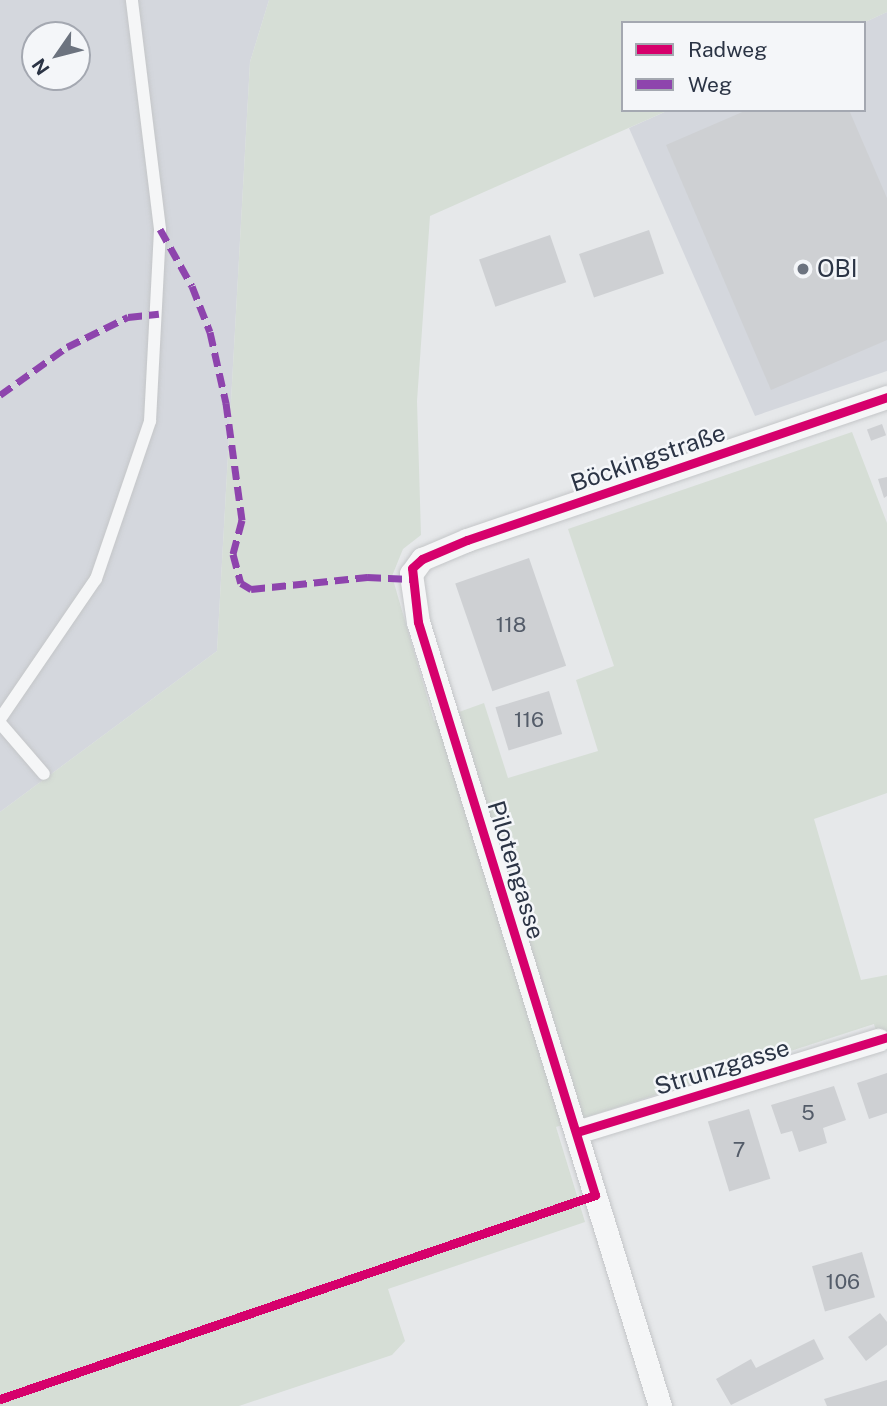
<!DOCTYPE html>
<meta charset="utf-8">
<style>
body{margin:0}
#map{position:relative;width:887px;height:1406px;overflow:hidden;background:#e6e8ea;font-family:"Public Sans",sans-serif}
div>[style]{position:absolute}
.built>*{inset:0;background:#d4d7dd}
.green>*{inset:0;background:#d6ded6}
.building>*{inset:0;background:#ced0d3;transform-origin:0 0}
.roads{filter:drop-shadow(0 0 2px #c4c6c8) drop-shadow(0 0 2px #c4c6c8)}
.lane>*{height:12px;margin:-6px;padding:0 6px;transform-origin:6px;border-radius:6px;background:#f5f6f7}
.street>*{height:23px;margin:-11.5px;padding:0 11.5px;transform-origin:11.5px;border-radius:11.5px;background:#f5f6f7}
.quiet>*{height:7px;margin-top:-3.5px;transform-origin:0;background:repeating-linear-gradient(90deg,#8e44ad 0 14px,transparent 0 21px)}
.cycleway>*{height:9px;margin:-4.5px;padding:0 4.5px;transform-origin:4.5px;border-radius:4.5px;background:#d6006c}
.dots>*{width:19px;height:19px;translate:-50% -50%;box-sizing:border-box;border:4px solid #f4f6f9;border-radius:50%}
span{translate:-50% -50%;white-space:nowrap;text-align:center;line-height:1.15;-webkit-text-stroke:5px #f4f6f9;paint-order:stroke}
.number-label{font-size:21px;color:#545c69}
.number-label span{-webkit-text-stroke-width:0}
.poi-label{font-size:24px;color:#2b3445}
.left{translate:0 -50%;text-align:left}
.street-label{font-size:24px;color:#2b3445}
.legend{position:absolute;left:621px;top:21px;width:245px;height:91px;box-sizing:border-box;background:#f4f6f9;border:2px solid #a4a8b1;margin:0;padding:9px 12px;list-style:none;font-size:21px;color:#2b3445}
.legend li{display:flex;align-items:center;gap:14px;height:35px}
.legend b{width:35px;border:2px solid #a4a8b1}
.north{position:absolute;left:21px;top:21px;width:70px;height:70px;box-sizing:border-box;background:#f4f6f9;border:2px solid #a4a8b1;border-radius:50%;rotate:235deg;font-size:19px;font-weight:700;line-height:28px;text-align:center;color:#2b3445}
.north::after{content:'';display:block;margin:auto;width:24px;height:32px;background:#6c737f;clip-path:polygon(50% 0,100% 100%,50% 72%,0 100%)}
</style>
<div id="map">
<div class="built">
<div style="clip-path:polygon(evenodd,0 0,269px 0,250px 62px,217px 651px,0 812px,0 0,35px 35px,77px 35px,77px 77px,35px 77px,35px 35px)"></div>
<div style="clip-path:polygon(887px 12px,887px 371px,755px 416px,629px 128px,669px 110px,864px 110px,863px 23px)"></div>
</div>
<div class="green">
<div style="clip-path:polygon(269px 0,887px 0,887px 12px,863px 23px,623px 23px,623px 110px,669px 110px,430px 216px,417px 401px,421px 535px,403px 549px,392px 576px,434px 721px,484px 703px,508px 778px,598px 751px,576px 680px,614px 666px,568px 529px,852px 432px,887px 523px,887px 793px,814px 819px,861px 980px,887px 975px,887px 1048px,881px 1049px,874px 1024px,556px 1127px,585px 1222px,388px 1289px,405px 1341px,392px 1355px,239px 1406px,0 1406px,0 812px,217px 651px,250px 62px)"></div>
</div>
<div class="building">
<div style="clip-path:polygon(747px 110px,849px 110px,887px 198px,887px 340px,771px 390px,666px 145px)"></div>
<div style="left:649px;top:230px;width:46px;height:74px;rotate:71deg"></div>
<div style="left:550px;top:235px;width:50px;height:75px;rotate:71deg"></div>
<div style="left:882px;top:424px;width:12px;height:16px;rotate:70deg"></div>
<div style="clip-path:polygon(887px 477px,887px 496px,884px 498px,878px 479px)"></div>
<div style="left:529px;top:558px;width:114px;height:78px;rotate:71deg"></div>
<div style="left:549px;top:691px;width:45px;height:56px;rotate:73deg"></div>
<div style="clip-path:polygon(887px 1073px,887px 1113px,869px 1119px,857px 1083px)"></div>
<div style="clip-path:polygon(834px 1086px,846px 1120px,823px 1128px,827px 1143px,799px 1152px,792px 1131px,781px 1134px,771px 1105px)"></div>
<div style="left:749px;top:1109px;width:73px;height:43px;rotate:73deg"></div>
<div style="left:862px;top:1252px;width:47px;height:52px;rotate:74deg"></div>
<div style="clip-path:polygon(880px 1313px,887px 1322px,887px 1345px,866px 1361px,848px 1337px)"></div>
<div style="clip-path:polygon(814px 1339px,824px 1359px,731px 1405px,716px 1379px,751px 1359px,756px 1368px)"></div>
<div style="clip-path:polygon(887px 1380px,887px 1406px,827px 1406px,824px 1399px)"></div>
</div>
<div class="roads">
<div class="lane">
<div style="left:0;top:719px;width:170px;rotate:-55.6deg"></div>
<div style="left:96px;top:579px;width:167px;rotate:-71.1deg"></div>
<div style="left:150px;top:421px;width:192px;rotate:-87deg"></div>
<div style="left:160px;top:229px;width:231px;rotate:-97deg"></div>
<div style="left:0;top:723px;width:67px;rotate:49.2deg"></div>
</div>
<div class="street">
<div style="left:577px;top:1132px;width:315px;rotate:-17deg"></div>
<div style="left:660px;top:1406px;width:820px;rotate:-107.15deg"></div>
<div style="left:418px;top:622px;width:49px;rotate:-98.3deg"></div>
<div style="left:411px;top:574px;width:19px;rotate:-54deg"></div>
<div style="left:422px;top:559px;width:49px;rotate:-22.9deg"></div>
<div style="left:467px;top:540px;width:444px;rotate:-18.8deg"></div>
</div>
</div>
<div class="quiet">
<div style="left:160px;top:229px;width:65px;rotate:60.7deg"></div>
<div style="left:192px;top:286px;width:49px;rotate:68.6deg"></div>
<div style="left:210px;top:332px;width:73px;rotate:77.3deg"></div>
<div style="left:226px;top:403px;width:118px;rotate:82.2deg"></div>
<div style="left:242px;top:520px;width:35px;rotate:105deg"></div>
<div style="left:233px;top:554px;width:30px;rotate:75deg"></div>
<div style="left:241px;top:583px;width:12px;rotate:31deg"></div>
<div style="left:251px;top:589px;width:117px;rotate:-5.9deg"></div>
<div style="left:367px;top:577px;width:44px;rotate:2.6deg"></div>
<div style="left:0;top:395px;width:82px;rotate:-35.6deg"></div>
<div style="left:67px;top:347px;width:68px;rotate:-26.2deg"></div>
<div style="left:128px;top:317px;width:31px;rotate:-6deg"></div>
</div>
<div class="cycleway">
<div style="left:577px;top:1132px;width:324px;rotate:-17deg"></div>
<div style="left:0;top:1399px;width:629px;rotate:-18.92deg"></div>
<div style="left:595px;top:1195px;width:600px;rotate:-107.17deg"></div>
<div style="left:418px;top:622px;width:54px;rotate:-96.3deg"></div>
<div style="left:412px;top:568px;width:13px;rotate:-42deg"></div>
<div style="left:422px;top:559px;width:49px;rotate:-22.9deg"></div>
<div style="left:467px;top:540px;width:444px;rotate:-18.8deg"></div>
</div>
<div class="dots">
<div style="left:803px;top:269px;background:#6c737f"></div>
</div>
<div class="number-label">
<span style="left:511px;top:625px">118</span>
<span style="left:529px;top:720px">116</span>
<span style="left:808px;top:1113px">5</span>
<span style="left:739px;top:1150px">7</span>
<span style="left:843px;top:1282px">106</span>
</div>
<div class="poi-label">
<span class="left" style="left:817px;top:269px">OBI</span>
</div>
<div class="street-label">
<span style="left:648px;top:458px;rotate:-19deg">Böckingstraße</span>
<span style="left:516px;top:870px;rotate:73deg">Pilotengasse</span>
<span style="left:722px;top:1067px;rotate:-17deg">Strunzgasse</span>
</div>
<ul class="legend">
<li><b style="height:9px;background:#d6006c"></b>Radweg</li>
<li><b style="height:9px;background:#8e44ad"></b>Weg</li>
</ul>
<div class="north">N</div>
</div>
